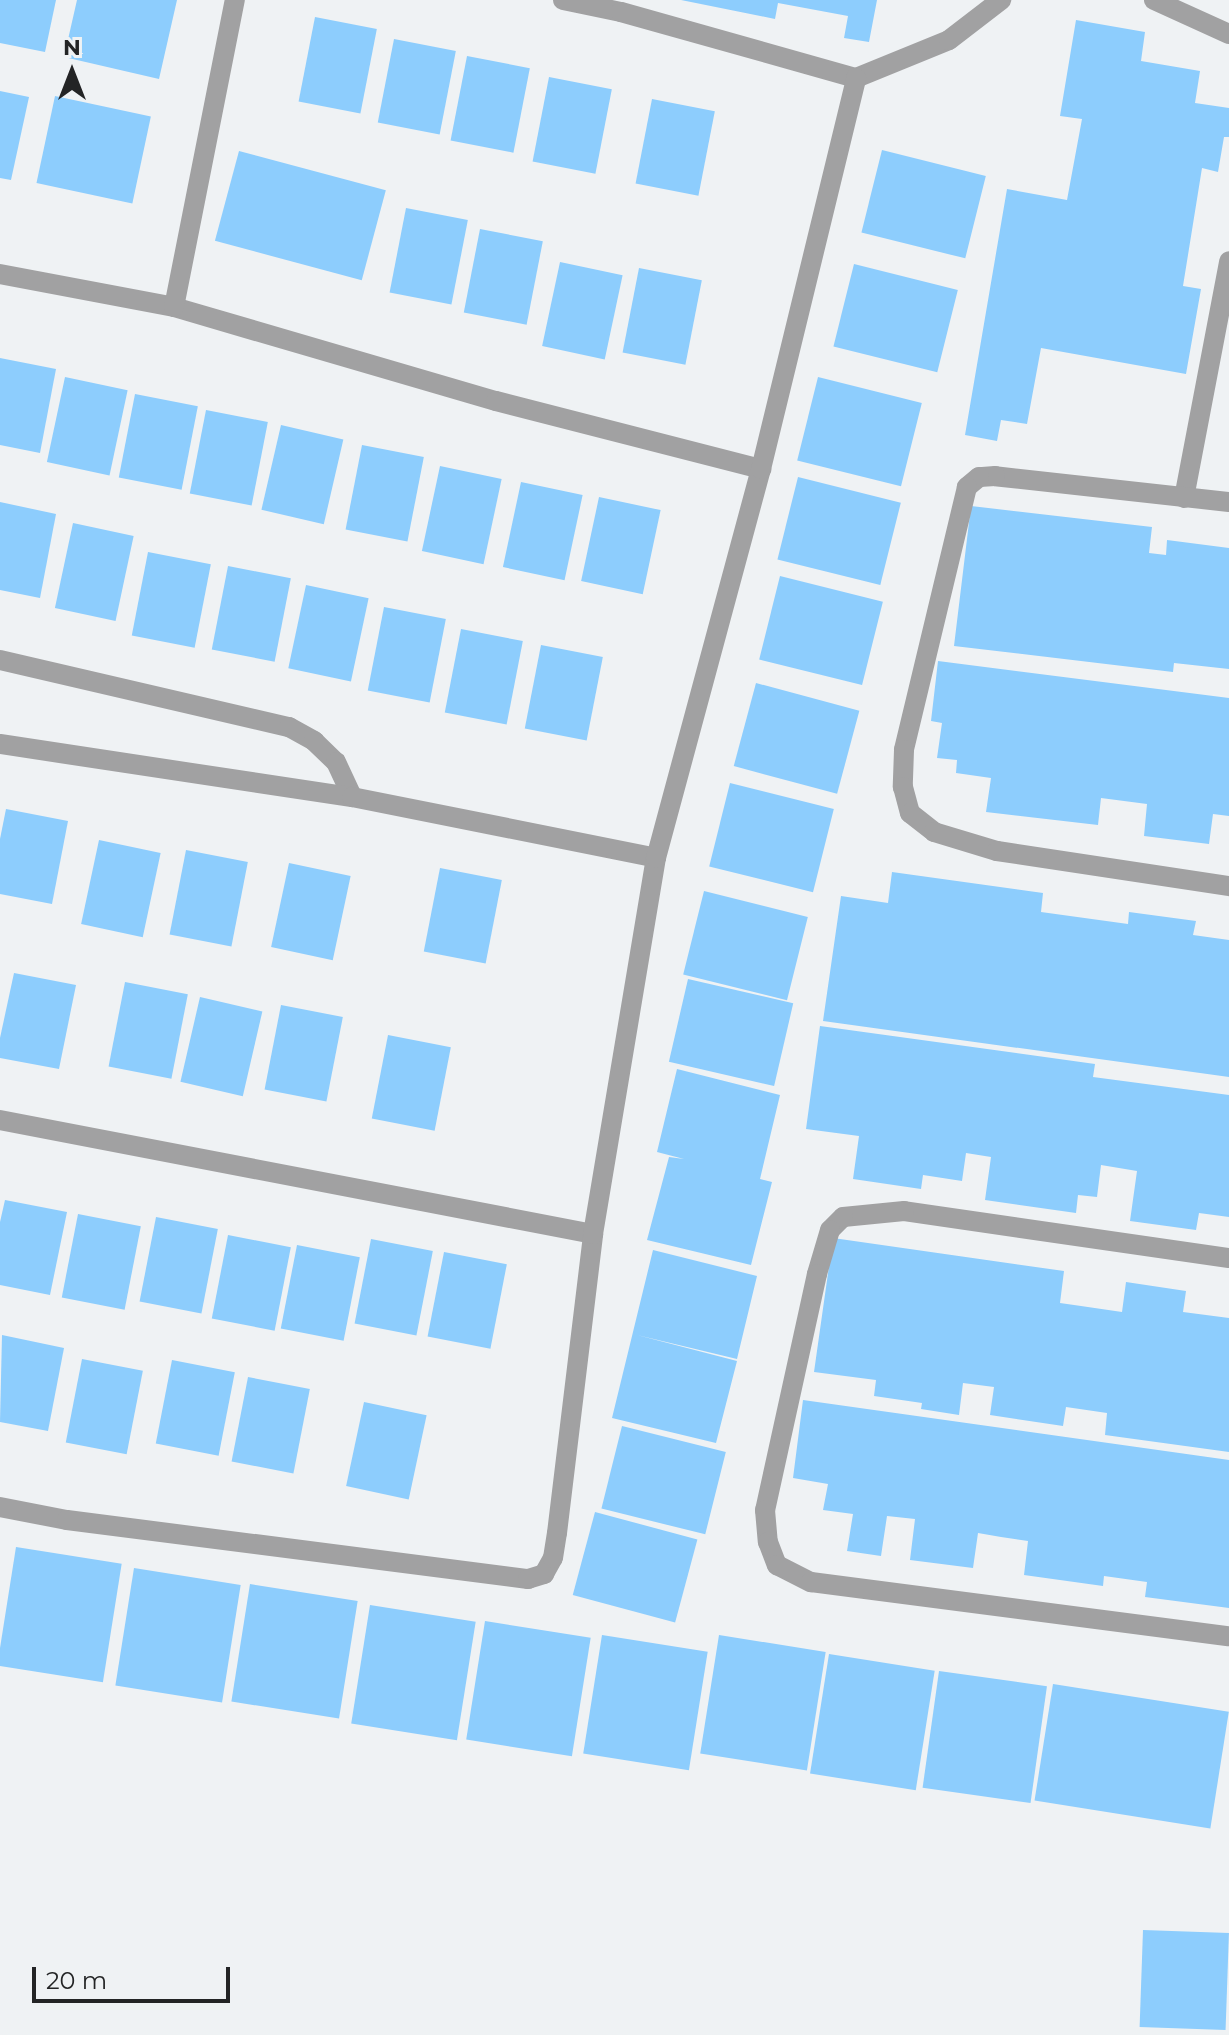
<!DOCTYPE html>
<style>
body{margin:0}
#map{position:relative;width:1229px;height:2035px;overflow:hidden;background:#eff2f4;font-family:Montserrat,sans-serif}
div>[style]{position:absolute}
.building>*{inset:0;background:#8dcdfd;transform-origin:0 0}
.minor>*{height:20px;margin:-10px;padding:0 10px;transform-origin:10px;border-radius:10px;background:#a1a1a2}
span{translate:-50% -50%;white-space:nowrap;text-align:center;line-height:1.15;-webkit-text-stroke:8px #eff2f4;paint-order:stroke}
.north{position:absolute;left:32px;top:32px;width:80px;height:80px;-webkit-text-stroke:6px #eff2f4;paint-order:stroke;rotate:0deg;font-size:22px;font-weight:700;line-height:32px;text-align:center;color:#232425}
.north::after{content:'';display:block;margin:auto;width:28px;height:36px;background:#232425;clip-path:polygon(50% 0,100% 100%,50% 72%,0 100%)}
.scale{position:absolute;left:32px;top:1967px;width:198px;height:36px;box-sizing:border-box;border:4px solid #232425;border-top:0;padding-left:10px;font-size:24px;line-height:28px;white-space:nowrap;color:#232425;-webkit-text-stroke:6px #eff2f4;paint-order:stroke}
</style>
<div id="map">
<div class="building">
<div style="clip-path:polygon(0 0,56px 0,45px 52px,0 43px)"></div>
<div style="clip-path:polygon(77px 0,177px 0,159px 79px,64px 57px)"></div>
<div style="clip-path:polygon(681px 0,877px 0,869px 42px,844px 38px,848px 16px,778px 3px,775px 19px)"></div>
<div style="left:315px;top:17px;width:63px;height:86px;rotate:11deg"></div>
<div style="clip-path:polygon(1076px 20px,1145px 32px,1141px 61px,1200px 71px,1195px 103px,1229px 108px,1229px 137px,1224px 137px,1218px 172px,1202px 168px,1183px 286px,1201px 289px,1186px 374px,1041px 348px,1027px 424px,1001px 420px,997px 441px,965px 435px,1007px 189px,1067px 200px,1082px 119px,1060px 116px)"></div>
<div style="left:394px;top:39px;width:63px;height:85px;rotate:11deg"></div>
<div style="left:467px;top:56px;width:64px;height:86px;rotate:11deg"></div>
<div style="left:549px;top:77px;width:64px;height:86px;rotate:11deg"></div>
<div style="clip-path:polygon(0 91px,29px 97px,11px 180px,0 178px)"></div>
<div style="left:55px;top:96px;width:98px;height:89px;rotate:12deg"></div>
<div style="left:652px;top:99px;width:64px;height:86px;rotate:11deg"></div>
<div style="left:882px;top:150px;width:107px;height:85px;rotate:14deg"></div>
<div style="left:239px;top:151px;width:152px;height:93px;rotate:15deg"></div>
<div style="left:406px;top:208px;width:63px;height:86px;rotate:11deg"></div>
<div style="left:480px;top:229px;width:64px;height:85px;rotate:11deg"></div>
<div style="left:560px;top:262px;width:64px;height:86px;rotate:12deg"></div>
<div style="left:854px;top:264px;width:107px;height:85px;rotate:14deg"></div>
<div style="left:639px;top:268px;width:64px;height:86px;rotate:11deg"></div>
<div style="clip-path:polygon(0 358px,56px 369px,40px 453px,0 445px)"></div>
<div style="left:65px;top:377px;width:64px;height:87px;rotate:12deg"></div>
<div style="left:818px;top:377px;width:107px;height:86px;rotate:14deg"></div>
<div style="left:135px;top:394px;width:64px;height:85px;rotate:11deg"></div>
<div style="left:206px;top:410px;width:63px;height:85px;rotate:11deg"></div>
<div style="left:281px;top:425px;width:64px;height:87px;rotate:13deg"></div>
<div style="left:362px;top:445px;width:63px;height:86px;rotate:11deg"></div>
<div style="left:440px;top:466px;width:63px;height:87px;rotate:12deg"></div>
<div style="left:798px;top:477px;width:106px;height:85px;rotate:14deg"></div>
<div style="left:521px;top:482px;width:63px;height:87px;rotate:12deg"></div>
<div style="left:599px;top:497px;width:63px;height:86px;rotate:12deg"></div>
<div style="clip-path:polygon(0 502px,56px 514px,40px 598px,0 590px)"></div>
<div style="clip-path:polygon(971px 506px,1152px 527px,1149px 553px,1166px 555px,1167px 540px,1229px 548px,1229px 669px,1174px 663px,1173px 672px,954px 646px)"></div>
<div style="left:73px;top:523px;width:62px;height:87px;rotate:12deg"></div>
<div style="left:148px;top:552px;width:64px;height:85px;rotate:11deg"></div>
<div style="left:228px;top:566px;width:64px;height:85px;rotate:11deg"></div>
<div style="left:780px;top:576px;width:106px;height:86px;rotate:14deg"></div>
<div style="left:306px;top:585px;width:64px;height:85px;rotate:12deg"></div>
<div style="left:384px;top:607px;width:63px;height:85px;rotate:11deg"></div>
<div style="left:461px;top:629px;width:63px;height:85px;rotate:11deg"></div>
<div style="left:541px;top:645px;width:63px;height:85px;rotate:11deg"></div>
<div style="clip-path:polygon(938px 661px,1229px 698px,1229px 816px,1213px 814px,1209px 844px,1144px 836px,1147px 804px,1101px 798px,1098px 825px,986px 812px,991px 778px,956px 773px,957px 760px,937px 758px,942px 723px,931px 721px)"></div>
<div style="left:756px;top:683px;width:107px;height:86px;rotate:15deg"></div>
<div style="left:730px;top:783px;width:107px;height:86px;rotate:14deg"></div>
<div style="clip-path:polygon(6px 809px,68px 821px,52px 904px,0 894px,0 839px)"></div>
<div style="left:99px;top:840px;width:63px;height:86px;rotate:12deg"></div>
<div style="left:186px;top:850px;width:63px;height:86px;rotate:11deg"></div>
<div style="left:289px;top:863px;width:63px;height:86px;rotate:12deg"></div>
<div style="left:440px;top:868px;width:63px;height:85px;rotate:11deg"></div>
<div style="clip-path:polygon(892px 872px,1043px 893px,1041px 912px,1128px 924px,1129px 912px,1196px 921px,1193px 935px,1229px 940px,1229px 1077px,823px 1021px,841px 896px,888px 903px)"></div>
<div style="left:704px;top:891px;width:107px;height:86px;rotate:14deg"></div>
<div style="clip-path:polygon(14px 973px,76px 985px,59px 1069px,0 1058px,0 1038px)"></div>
<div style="left:688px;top:979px;width:108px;height:85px;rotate:13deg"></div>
<div style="left:125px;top:982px;width:64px;height:86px;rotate:11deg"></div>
<div style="left:200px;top:997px;width:64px;height:87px;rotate:13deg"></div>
<div style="left:281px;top:1005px;width:63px;height:86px;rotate:11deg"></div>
<div style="clip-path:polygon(820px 1026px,1095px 1064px,1093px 1077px,1229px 1095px,1229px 1217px,1199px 1213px,1196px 1230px,1130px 1221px,1137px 1171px,1101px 1165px,1097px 1197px,1078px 1195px,1076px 1213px,985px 1200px,991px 1157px,966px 1153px,962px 1181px,923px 1175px,921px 1189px,853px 1179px,859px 1136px,806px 1129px)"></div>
<div style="left:388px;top:1035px;width:64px;height:85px;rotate:11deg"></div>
<div style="clip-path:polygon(677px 1069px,780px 1095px,760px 1179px,772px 1182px,751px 1265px,647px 1240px,669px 1157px,684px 1159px,657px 1152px)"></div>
<div style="clip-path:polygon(5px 1200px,67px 1212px,50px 1295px,0 1285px,0 1222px)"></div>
<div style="left:78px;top:1214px;width:64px;height:85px;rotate:11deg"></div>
<div style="left:156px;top:1217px;width:63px;height:86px;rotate:11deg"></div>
<div style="left:228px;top:1235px;width:64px;height:85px;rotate:11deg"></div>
<div style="clip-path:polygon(833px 1238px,1064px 1271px,1060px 1303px,1081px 1306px,1122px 1312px,1126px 1282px,1186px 1291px,1183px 1312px,1229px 1318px,1229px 1452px,1105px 1435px,1107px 1413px,1066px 1407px,1063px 1426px,990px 1415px,994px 1387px,963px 1383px,959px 1415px,921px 1409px,922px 1403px,874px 1396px,876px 1380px,814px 1372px)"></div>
<div style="left:371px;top:1239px;width:63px;height:86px;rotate:11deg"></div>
<div style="left:297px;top:1245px;width:64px;height:85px;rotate:11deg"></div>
<div style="clip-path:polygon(653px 1250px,757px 1276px,737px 1359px,637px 1335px,737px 1361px,716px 1443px,612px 1418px)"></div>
<div style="left:444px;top:1252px;width:64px;height:86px;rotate:11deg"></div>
<div style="clip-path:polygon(2px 1335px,64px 1348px,48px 1431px,0 1422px)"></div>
<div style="left:82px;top:1359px;width:62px;height:85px;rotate:11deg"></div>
<div style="left:172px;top:1360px;width:64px;height:85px;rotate:11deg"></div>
<div style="left:248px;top:1377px;width:63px;height:86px;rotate:11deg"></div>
<div style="clip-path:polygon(803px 1400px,1229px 1460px,1229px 1608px,1145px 1597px,1147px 1582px,1104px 1576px,1103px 1586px,1024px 1575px,1028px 1541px,1001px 1537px,978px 1533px,973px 1568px,910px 1560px,915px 1519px,887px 1516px,881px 1556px,847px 1551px,853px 1514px,823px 1510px,828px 1484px,793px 1478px)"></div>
<div style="left:364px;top:1402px;width:64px;height:86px;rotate:12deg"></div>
<div style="left:622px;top:1426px;width:107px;height:85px;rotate:14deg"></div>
<div style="left:595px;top:1512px;width:106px;height:86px;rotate:15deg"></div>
<div style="left:16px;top:1547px;width:107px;height:120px;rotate:9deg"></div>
<div style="left:134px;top:1568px;width:108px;height:119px;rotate:9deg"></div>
<div style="left:250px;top:1584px;width:109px;height:119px;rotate:9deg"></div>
<div style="left:370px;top:1605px;width:107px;height:120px;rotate:9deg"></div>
<div style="left:485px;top:1621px;width:107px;height:120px;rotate:9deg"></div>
<div style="left:602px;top:1635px;width:107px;height:120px;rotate:9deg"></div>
<div style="left:719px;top:1635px;width:108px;height:120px;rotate:9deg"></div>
<div style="left:829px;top:1654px;width:107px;height:121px;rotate:9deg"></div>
<div style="left:939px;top:1671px;width:109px;height:118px;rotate:8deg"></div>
<div style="left:1053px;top:1684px;width:178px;height:118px;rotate:9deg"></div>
<div style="left:1143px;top:1930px;width:86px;height:97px;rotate:2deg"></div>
</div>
<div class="minor">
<div style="left:563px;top:0;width:59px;rotate:11.7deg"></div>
<div style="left:621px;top:12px;width:244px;rotate:15.7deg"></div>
<div style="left:856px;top:78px;width:100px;rotate:-22.2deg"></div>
<div style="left:949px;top:40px;width:66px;rotate:-37.6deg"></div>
<div style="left:1154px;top:0;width:82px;rotate:24.4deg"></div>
<div style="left:0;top:274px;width:177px;rotate:10.7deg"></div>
<div style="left:174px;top:307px;width:335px;rotate:16.3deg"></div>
<div style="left:496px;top:401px;width:274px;rotate:14.4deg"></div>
<div style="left:174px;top:307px;width:313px;rotate:-78.8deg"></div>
<div style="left:1184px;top:498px;width:241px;rotate:-79.2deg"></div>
<div style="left:1229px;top:502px;width:235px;rotate:-173.7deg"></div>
<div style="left:995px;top:476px;width:16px;rotate:176deg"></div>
<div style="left:979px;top:477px;width:16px;rotate:140deg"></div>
<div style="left:967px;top:487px;width:270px;rotate:103.5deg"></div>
<div style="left:904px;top:750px;width:37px;rotate:92deg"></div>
<div style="left:903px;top:787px;width:27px;rotate:75deg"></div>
<div style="left:910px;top:813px;width:31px;rotate:38deg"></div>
<div style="left:934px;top:832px;width:66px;rotate:16.8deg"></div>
<div style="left:997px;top:851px;width:235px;rotate:8.6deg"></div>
<div style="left:0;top:660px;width:297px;rotate:13.1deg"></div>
<div style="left:289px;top:727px;width:29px;rotate:29deg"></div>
<div style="left:314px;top:741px;width:30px;rotate:44deg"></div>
<div style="left:336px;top:762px;width:38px;rotate:65deg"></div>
<div style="left:0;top:744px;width:356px;rotate:8.6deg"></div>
<div style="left:352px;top:797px;width:310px;rotate:11.3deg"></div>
<div style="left:0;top:1120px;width:604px;rotate:10.88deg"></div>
<div style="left:1229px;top:1258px;width:328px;rotate:-171.8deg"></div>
<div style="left:904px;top:1211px;width:61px;rotate:174.4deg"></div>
<div style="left:843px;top:1217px;width:18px;rotate:135deg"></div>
<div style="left:830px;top:1230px;width:46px;rotate:106.5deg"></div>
<div style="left:817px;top:1274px;width:242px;rotate:102.4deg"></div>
<div style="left:765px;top:1510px;width:32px;rotate:85deg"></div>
<div style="left:768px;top:1542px;width:25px;rotate:69deg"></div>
<div style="left:777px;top:1565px;width:38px;rotate:27deg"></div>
<div style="left:811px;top:1582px;width:421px;rotate:7.4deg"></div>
<div style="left:0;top:1507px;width:68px;rotate:11deg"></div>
<div style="left:67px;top:1520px;width:465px;rotate:7.3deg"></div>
<div style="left:528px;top:1579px;width:17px;rotate:-17deg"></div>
<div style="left:544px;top:1574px;width:18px;rotate:-61deg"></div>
<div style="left:553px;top:1558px;width:25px;rotate:-81deg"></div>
<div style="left:557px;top:1533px;width:301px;rotate:-83.1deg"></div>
<div style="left:593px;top:1234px;width:381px;rotate:-80.5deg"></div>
<div style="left:656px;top:858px;width:403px;rotate:-74.9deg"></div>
<div style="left:761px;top:469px;width:402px;rotate:-76.3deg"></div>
</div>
<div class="north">N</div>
<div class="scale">20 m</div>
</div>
